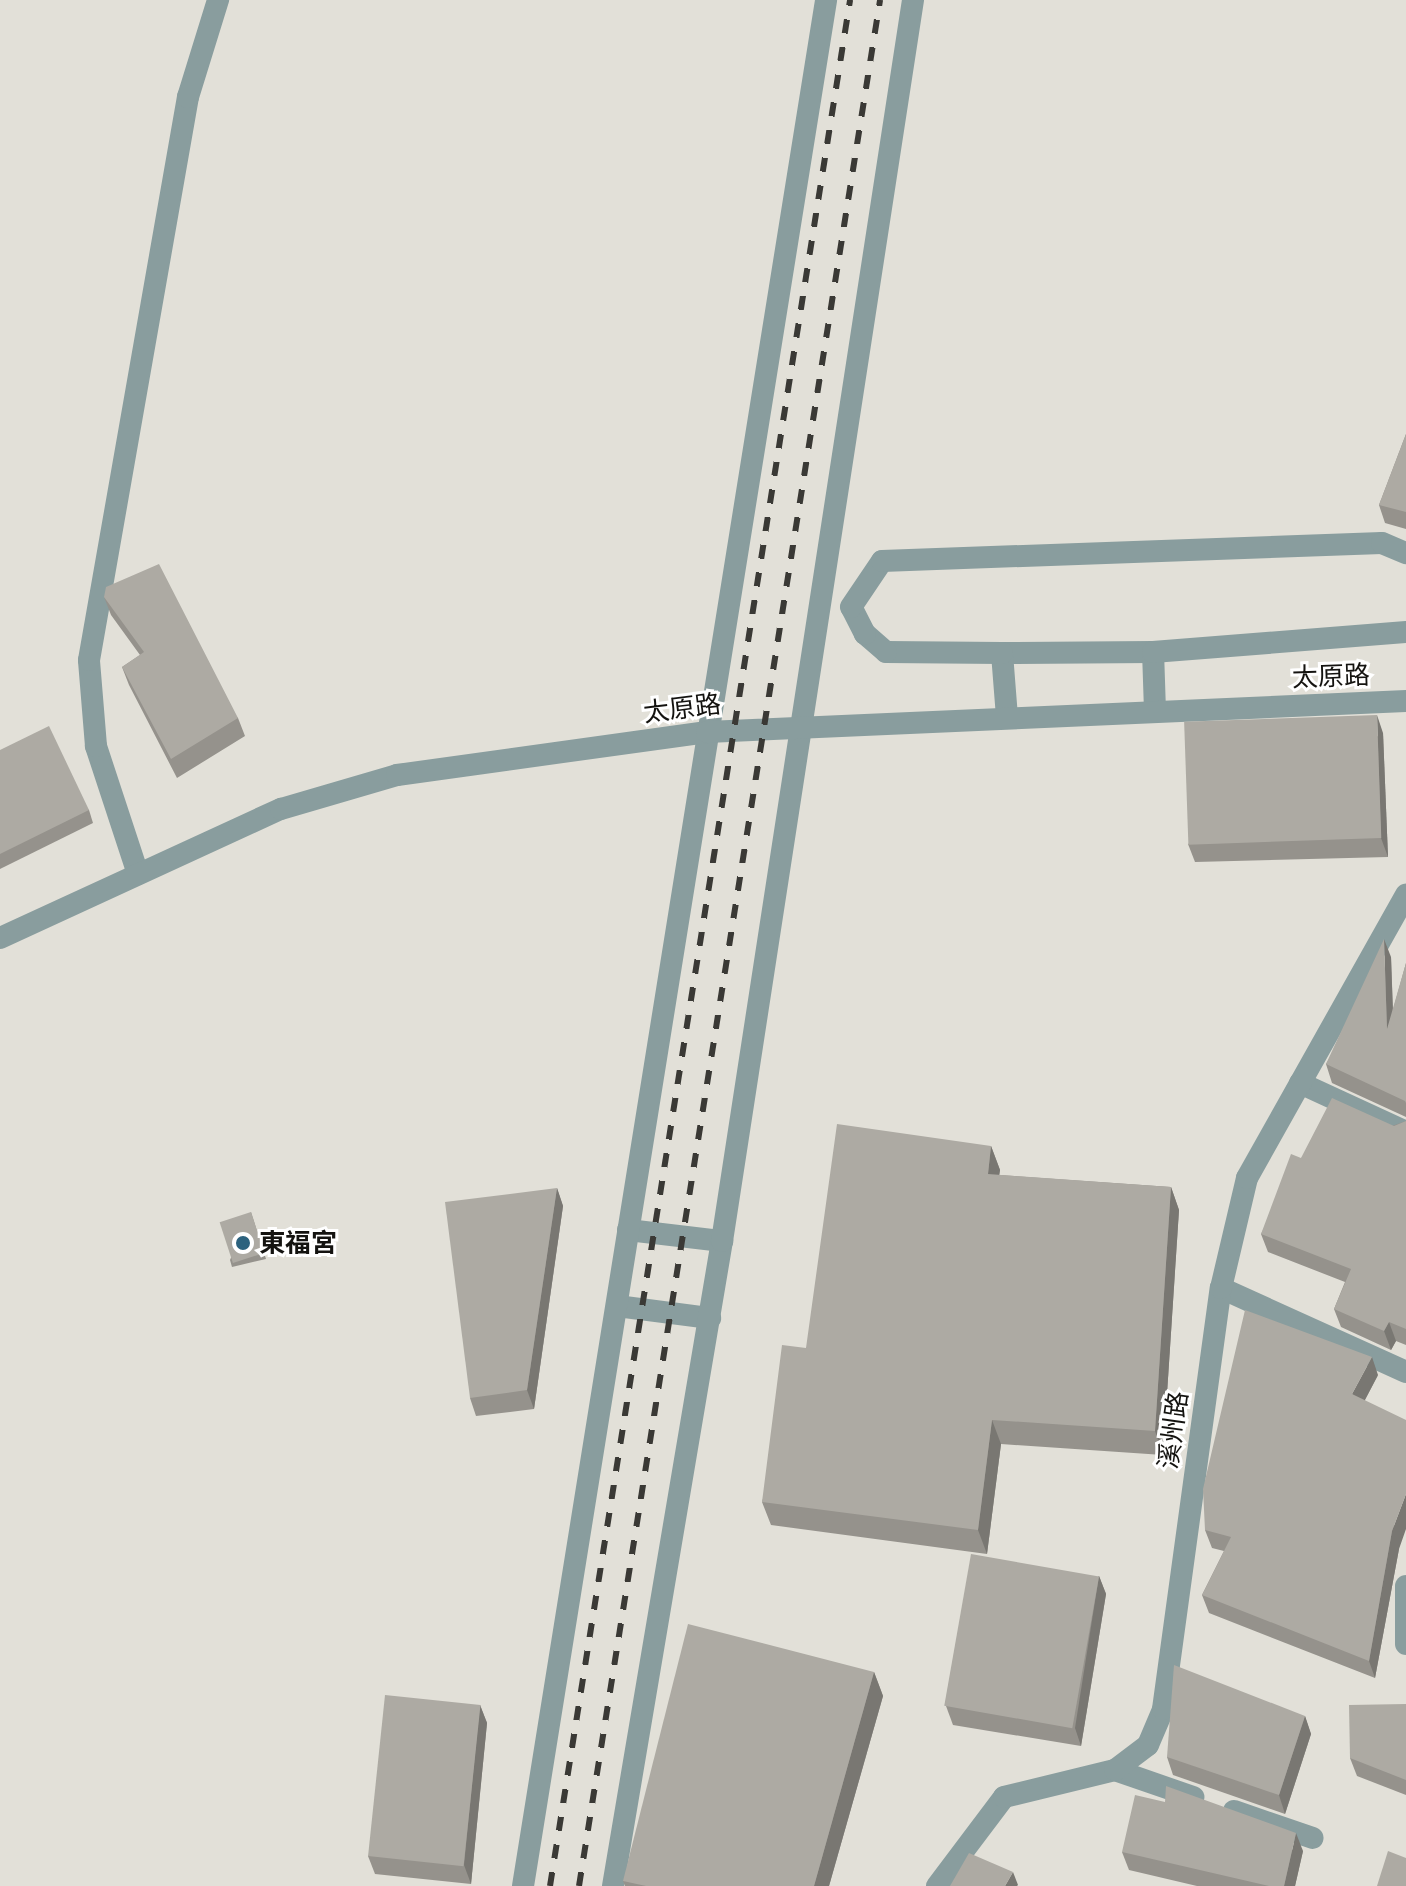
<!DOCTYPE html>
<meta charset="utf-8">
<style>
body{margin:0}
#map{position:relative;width:1406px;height:1886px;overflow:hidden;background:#e2e0d8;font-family:"IBM Plex Serif","Noto Sans TC",serif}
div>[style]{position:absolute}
.service>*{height:22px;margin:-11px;padding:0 11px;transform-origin:11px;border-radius:11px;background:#899d9e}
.minor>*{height:22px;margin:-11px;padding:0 11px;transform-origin:11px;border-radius:11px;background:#899d9e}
.rail>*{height:6px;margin-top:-3px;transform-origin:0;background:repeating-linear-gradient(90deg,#3a3935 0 14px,transparent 0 28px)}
.wall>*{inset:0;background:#95928c}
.shaded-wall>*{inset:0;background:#797772}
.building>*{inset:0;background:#adaaa3;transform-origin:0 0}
.dots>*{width:22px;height:22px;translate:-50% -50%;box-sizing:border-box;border:4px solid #fff;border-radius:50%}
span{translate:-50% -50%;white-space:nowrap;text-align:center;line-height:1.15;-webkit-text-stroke:6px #fff;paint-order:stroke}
.street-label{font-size:26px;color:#141310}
.poi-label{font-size:26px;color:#141310;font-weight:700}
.left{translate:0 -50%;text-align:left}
</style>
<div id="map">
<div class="service">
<div style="left:1002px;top:653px;width:151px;rotate:-0.4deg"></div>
<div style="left:1155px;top:711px;width:59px;rotate:-91.9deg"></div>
<div style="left:1153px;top:652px;width:254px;rotate:-4.5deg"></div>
<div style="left:1007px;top:717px;width:64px;rotate:-94.5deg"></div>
<div style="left:1002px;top:653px;width:116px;rotate:-179.5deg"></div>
<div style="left:886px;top:652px;width:28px;rotate:-139deg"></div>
<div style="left:865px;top:634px;width:30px;rotate:-117deg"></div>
<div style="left:851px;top:607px;width:55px;rotate:-56deg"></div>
<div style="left:882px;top:561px;width:500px;rotate:-2.06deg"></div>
<div style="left:1382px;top:543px;width:26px;rotate:23deg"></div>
<div style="left:138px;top:874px;width:135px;rotate:-108.2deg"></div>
<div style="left:96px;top:746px;width:86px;rotate:-94.7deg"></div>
<div style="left:89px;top:660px;width:572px;rotate:-80.03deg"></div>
<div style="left:188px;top:97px;width:102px;rotate:-72.8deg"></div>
<div style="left:1300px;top:1083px;width:117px;rotate:24.8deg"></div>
<div style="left:628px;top:1230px;width:95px;rotate:6.7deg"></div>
<div style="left:1221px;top:1288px;width:203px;rotate:24.4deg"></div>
<div style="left:617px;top:1306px;width:94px;rotate:7.4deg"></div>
<div style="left:1406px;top:1586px;width:58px;rotate:90deg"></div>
<div style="left:1115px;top:1770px;width:83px;rotate:19.1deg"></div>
<div style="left:1234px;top:1811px;width:83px;rotate:18.9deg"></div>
<div style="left:523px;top:1886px;width:1910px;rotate:-80.87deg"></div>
<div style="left:613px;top:1886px;width:654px;rotate:-80.41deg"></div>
<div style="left:722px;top:1241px;width:1256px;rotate:-81.25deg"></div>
</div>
<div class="minor">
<div style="left:0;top:938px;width:309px;rotate:-24.7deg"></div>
<div style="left:281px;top:809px;width:121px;rotate:-16.3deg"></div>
<div style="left:397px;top:775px;width:313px;rotate:-7.9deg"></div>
<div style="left:707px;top:732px;width:700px;rotate:-2.54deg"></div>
<div style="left:937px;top:1886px;width:111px;rotate:-53deg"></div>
<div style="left:1004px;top:1797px;width:114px;rotate:-13.7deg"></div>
<div style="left:1115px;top:1770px;width:41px;rotate:-37.1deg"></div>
<div style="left:1148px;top:1745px;width:39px;rotate:-67deg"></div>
<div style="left:1163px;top:1709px;width:425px;rotate:-82.2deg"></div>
<div style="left:1221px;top:1288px;width:113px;rotate:-76.7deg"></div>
<div style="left:1247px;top:1178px;width:325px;rotate:-60.7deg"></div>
</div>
<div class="rail">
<div style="left:550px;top:1886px;width:1910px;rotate:-80.96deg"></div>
<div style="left:579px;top:1886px;width:1910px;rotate:-80.93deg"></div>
</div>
<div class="wall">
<div style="clip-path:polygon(1406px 434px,1406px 529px,1385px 523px,1379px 505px)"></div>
<div style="clip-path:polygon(104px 597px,238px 718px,245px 736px,177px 778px,129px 685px,122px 667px,140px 655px,111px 615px)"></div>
<div style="clip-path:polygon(1383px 733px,1388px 857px,1195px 862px,1188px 844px)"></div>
<div style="clip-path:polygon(0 750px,89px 810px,93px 823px,0 869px)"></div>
<div style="clip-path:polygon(1391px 957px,1393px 1010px,1406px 963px,1406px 1117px,1332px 1083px,1326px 1064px)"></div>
<div style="clip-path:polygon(1406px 1121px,1406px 1345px,1396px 1341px,1391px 1350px,1341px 1327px,1334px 1309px,1345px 1282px,1268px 1252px,1261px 1234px,1301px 1158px)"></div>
<div style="clip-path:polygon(991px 1146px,1000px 1170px,999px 1175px,1171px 1187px,1179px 1210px,1163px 1455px,1001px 1444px,987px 1554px,771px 1525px,762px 1502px,806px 1348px)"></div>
<div style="clip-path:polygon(557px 1188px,563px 1206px,534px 1409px,476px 1416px,470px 1398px)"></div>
<div style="clip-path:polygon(251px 1212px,266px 1259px,232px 1267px,230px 1260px)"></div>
<div style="clip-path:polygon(1378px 1375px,1365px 1400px,1399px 1549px,1375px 1678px,1209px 1613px,1202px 1595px,1224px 1551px,1212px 1548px,1205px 1530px)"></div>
<div style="clip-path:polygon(1099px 1576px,1106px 1594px,1081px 1746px,953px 1725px,946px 1706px)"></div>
<div style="clip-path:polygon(874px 1672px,883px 1696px,829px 1886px,625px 1886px,623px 1881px)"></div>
<div style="clip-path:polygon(1406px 1704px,1406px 1795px,1357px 1776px,1350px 1758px)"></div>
<div style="clip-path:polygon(480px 1705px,487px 1723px,471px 1884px,375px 1874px,368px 1856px)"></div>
<div style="clip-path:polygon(1305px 1716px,1311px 1734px,1285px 1814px,1173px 1775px,1167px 1757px)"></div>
<div style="clip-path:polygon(1303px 1851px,1295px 1886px,1197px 1886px,1129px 1870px,1122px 1852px)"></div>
</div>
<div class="shaded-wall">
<div style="clip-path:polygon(1377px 715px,1383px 733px,1388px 857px,1381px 838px)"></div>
<div style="clip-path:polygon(1384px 939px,1391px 957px,1394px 1047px,1387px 1029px)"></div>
<div style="clip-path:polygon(991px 1146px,1000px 1170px,996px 1198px,988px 1174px)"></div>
<div style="clip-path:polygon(1171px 1187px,1179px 1210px,1163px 1455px,1155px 1431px)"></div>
<div style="clip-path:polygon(557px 1188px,563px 1206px,534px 1409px,527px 1390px)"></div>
<div style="clip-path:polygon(1389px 1322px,1396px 1341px,1391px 1350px,1384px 1331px)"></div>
<div style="clip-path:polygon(1372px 1357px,1378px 1375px,1359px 1411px,1352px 1394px)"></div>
<div style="clip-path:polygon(992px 1420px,1001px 1444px,987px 1554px,978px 1530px)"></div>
<div style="clip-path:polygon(1406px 1494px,1406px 1529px,1399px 1549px,1375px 1678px,1369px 1661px,1392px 1531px)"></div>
<div style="clip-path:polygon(1099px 1576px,1106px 1594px,1081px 1746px,1075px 1728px)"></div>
<div style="clip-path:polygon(874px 1672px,883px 1696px,829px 1886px,814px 1886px)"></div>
<div style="clip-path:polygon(480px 1705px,487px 1723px,471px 1884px,464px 1865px)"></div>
<div style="clip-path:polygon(1305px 1716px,1311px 1734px,1285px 1814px,1279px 1795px)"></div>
<div style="clip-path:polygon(1296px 1833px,1303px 1851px,1295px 1886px,1284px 1886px)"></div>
<div style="clip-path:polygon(1013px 1872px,1018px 1885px,1017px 1886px,1005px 1886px)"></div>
</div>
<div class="building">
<div style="clip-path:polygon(1406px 434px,1406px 512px,1379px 505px)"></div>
<div style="clip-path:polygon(159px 564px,238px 718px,171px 759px,122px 667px,144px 652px,104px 597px,106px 587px)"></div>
<div style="left:1377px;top:715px;width:123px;height:193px;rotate:88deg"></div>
<div style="clip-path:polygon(49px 726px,89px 810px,0 854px,0 750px)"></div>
<div style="clip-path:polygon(1384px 939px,1387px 1029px,1406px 963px,1406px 1103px,1405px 1101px,1326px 1064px)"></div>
<div style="clip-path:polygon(1332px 1098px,1394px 1126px,1406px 1121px,1406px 1329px,1389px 1322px,1384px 1331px,1334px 1309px,1351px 1269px,1261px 1234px,1291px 1154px,1301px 1158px)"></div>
<div style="clip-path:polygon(837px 1124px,991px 1146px,988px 1174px,1171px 1187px,1155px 1431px,992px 1420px,978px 1530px,762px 1502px,782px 1345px,806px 1348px)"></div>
<div style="clip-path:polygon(557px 1188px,527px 1390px,470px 1398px,445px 1202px)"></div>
<div style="left:251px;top:1212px;width:43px;height:33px;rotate:72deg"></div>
<div style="clip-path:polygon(1245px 1310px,1372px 1357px,1352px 1394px,1406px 1420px,1406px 1494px,1392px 1531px,1369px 1661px,1202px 1595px,1231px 1537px,1205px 1530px,1203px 1489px)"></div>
<div style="left:971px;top:1554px;width:130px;height:154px;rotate:10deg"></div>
<div style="clip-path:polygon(688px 1624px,874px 1672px,814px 1886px,646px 1886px,623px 1881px)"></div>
<div style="clip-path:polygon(1174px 1665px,1305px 1716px,1279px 1795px,1167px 1757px)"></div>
<div style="left:385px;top:1695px;width:96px;height:162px;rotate:6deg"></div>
<div style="clip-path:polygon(1406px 1704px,1406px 1780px,1350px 1758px,1349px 1705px)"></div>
<div style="clip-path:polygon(1166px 1786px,1296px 1833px,1284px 1886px,1269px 1886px,1122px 1852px,1135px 1795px,1165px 1802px)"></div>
<div style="clip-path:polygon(1388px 1851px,1406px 1858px,1406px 1886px,1377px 1886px)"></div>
<div style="clip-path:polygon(969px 1853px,1013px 1872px,1005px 1886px,950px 1886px)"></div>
</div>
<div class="dots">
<div style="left:243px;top:1243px;background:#2c627e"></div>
</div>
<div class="street-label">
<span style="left:1331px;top:676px;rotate:-2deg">太原路</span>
<span style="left:682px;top:708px;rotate:-7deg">太原路</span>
<span style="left:1173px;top:1430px;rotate:-82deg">溪州路</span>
</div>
<div class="poi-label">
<span class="left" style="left:259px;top:1243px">東福宮</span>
</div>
</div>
